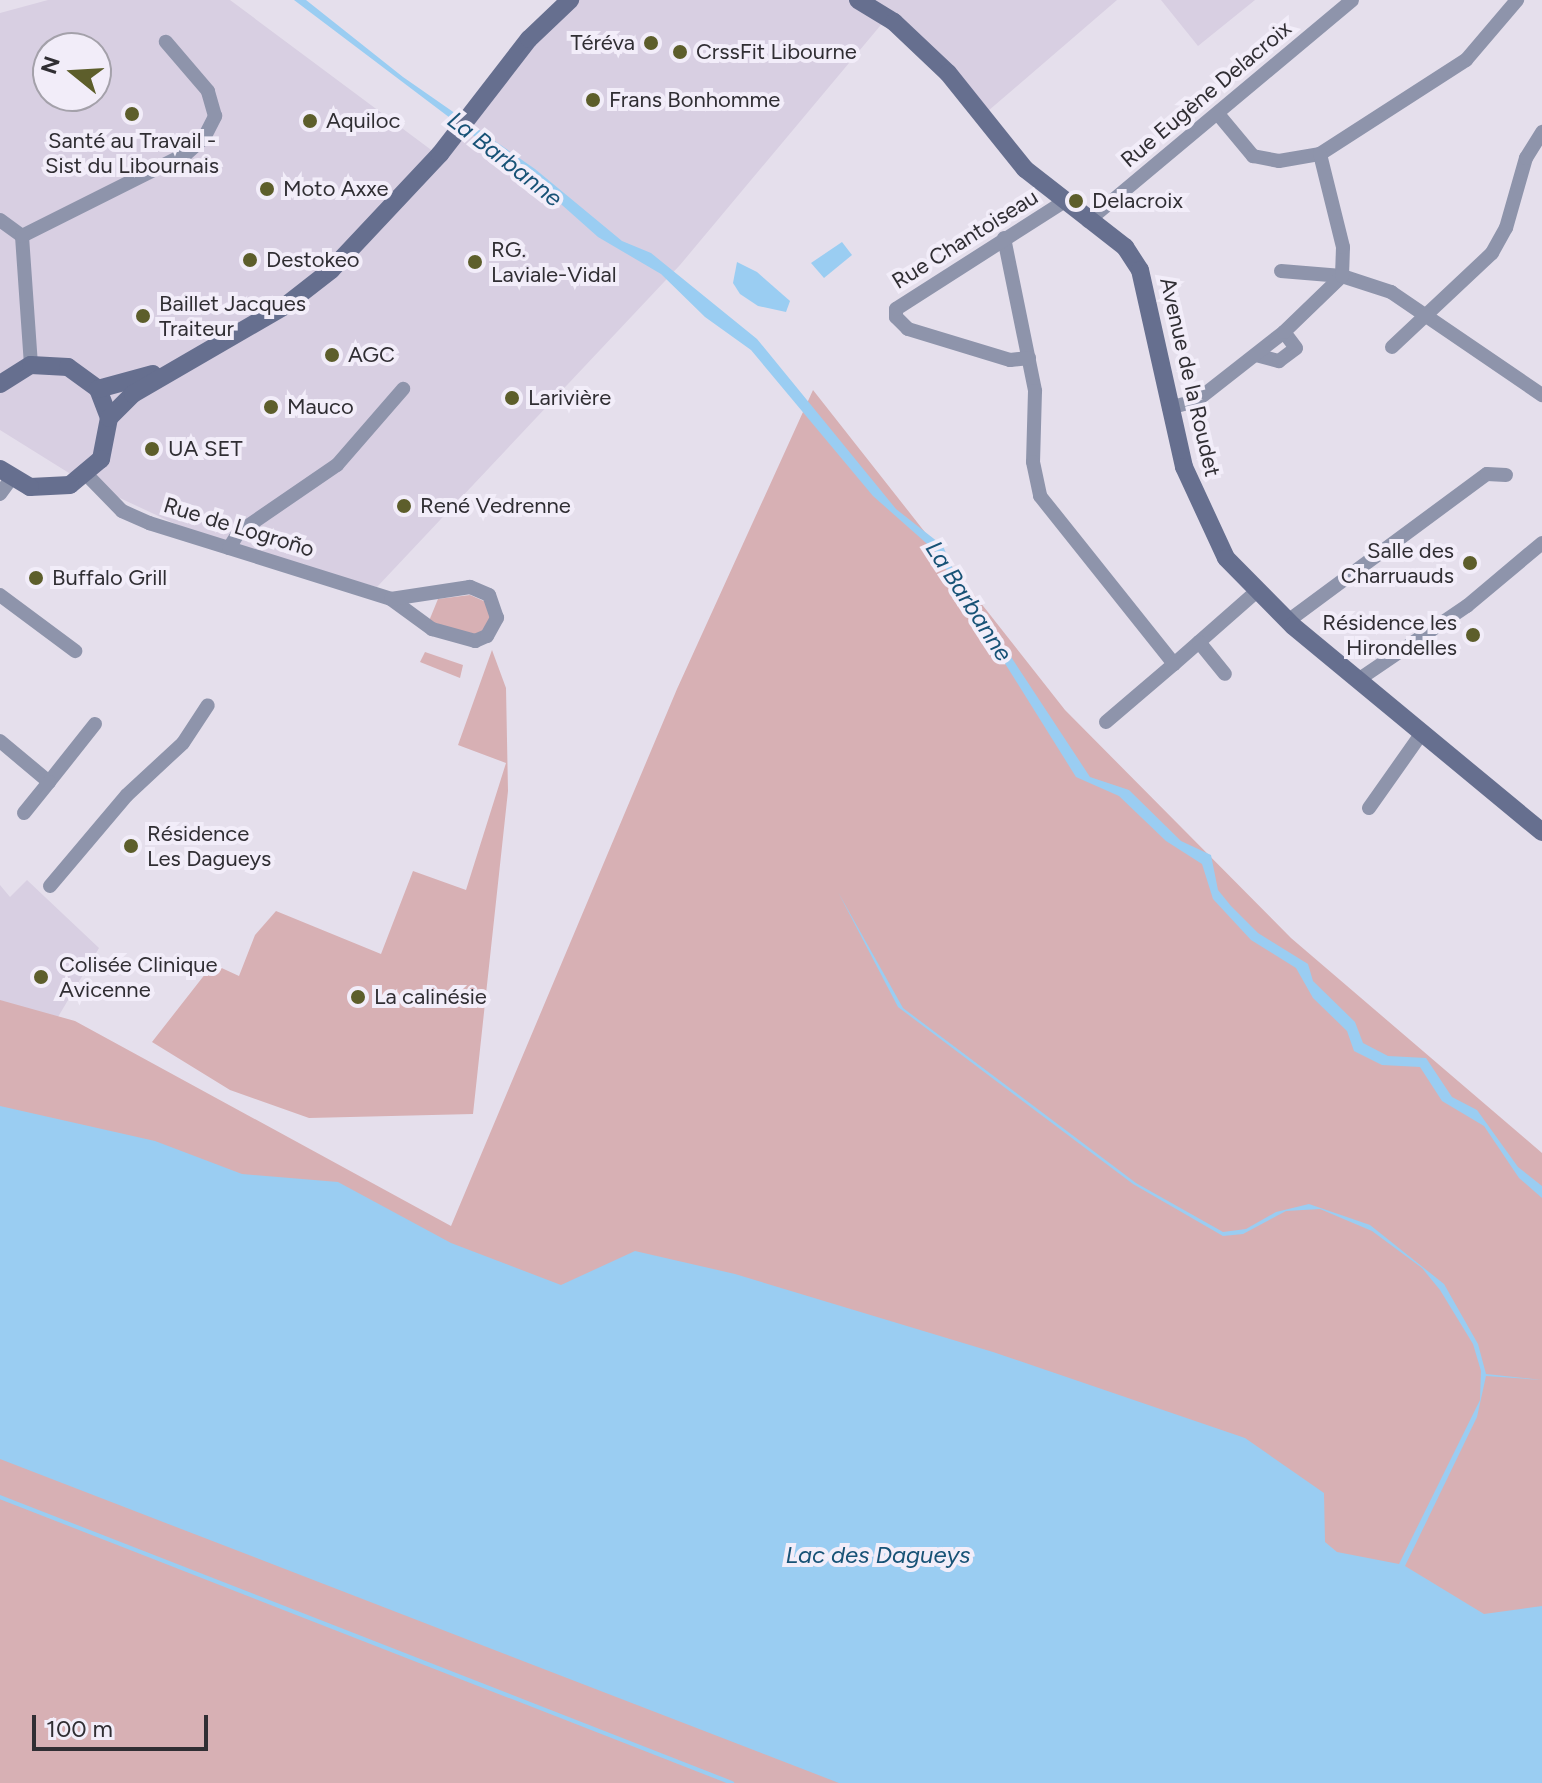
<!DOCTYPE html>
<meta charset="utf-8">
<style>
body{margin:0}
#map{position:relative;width:1542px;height:1783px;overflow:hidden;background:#e5dfec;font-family:Figtree,sans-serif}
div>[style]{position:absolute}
.built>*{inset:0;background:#d8cfe2}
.green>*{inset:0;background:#d7b0b4}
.water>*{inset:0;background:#9acdf2}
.stream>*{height:4px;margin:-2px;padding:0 2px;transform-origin:2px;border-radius:2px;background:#9acdf2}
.street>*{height:14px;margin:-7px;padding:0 7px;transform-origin:7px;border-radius:7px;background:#8e94ab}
.secondary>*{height:18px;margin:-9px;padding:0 9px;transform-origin:9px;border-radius:9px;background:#666f8f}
.dots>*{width:22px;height:22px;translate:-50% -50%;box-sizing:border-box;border:4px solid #f2edf9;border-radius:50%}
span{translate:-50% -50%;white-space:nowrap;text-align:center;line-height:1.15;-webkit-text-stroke:8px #f2edf9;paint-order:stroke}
.poi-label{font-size:22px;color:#302e33}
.right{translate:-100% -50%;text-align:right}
.left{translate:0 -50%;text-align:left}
.street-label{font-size:22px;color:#302e33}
.water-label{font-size:24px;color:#175276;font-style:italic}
.north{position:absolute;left:32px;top:32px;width:80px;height:80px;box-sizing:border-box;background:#f2edf9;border:2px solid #a4a1aa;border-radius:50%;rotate:288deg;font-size:22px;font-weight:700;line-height:32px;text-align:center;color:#302e33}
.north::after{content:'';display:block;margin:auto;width:28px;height:36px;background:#5d5e2b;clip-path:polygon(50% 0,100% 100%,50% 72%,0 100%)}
.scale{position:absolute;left:32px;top:1715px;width:176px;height:36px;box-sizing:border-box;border:4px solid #302e33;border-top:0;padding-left:10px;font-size:24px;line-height:28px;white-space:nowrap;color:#302e33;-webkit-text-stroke:6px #f2edf9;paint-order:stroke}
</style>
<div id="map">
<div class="built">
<div style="clip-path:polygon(evenodd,48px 0,230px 0,434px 152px,577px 0,1117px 0,981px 117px,885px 20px,680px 265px,377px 587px,214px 542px,77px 478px,0 430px,0 13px,48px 0,48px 48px,96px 48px,96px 96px,48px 96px,48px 48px)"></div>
<div style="clip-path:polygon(1161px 0,1255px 0,1198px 46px)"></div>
<div style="clip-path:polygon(27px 880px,99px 948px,55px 1022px,0 1005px,0 885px,10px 897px)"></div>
</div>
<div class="green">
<div style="clip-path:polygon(813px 390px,1065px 710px,1291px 938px,1542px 1153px,1542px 1783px,0 1783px,0 1000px,75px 1021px,451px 1226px,677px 689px)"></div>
<div style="clip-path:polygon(470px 595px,486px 602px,490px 614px,491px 624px,476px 636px,429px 621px,438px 599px)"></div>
<div style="clip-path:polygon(492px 650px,506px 688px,508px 791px,473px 1114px,309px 1118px,230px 1090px,152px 1042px,213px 964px,239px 976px,255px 935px,276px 911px,381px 954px,413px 871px,466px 890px,506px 763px,458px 745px)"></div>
<div style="clip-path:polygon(425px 652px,463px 665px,460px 678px,420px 662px)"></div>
</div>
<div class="water">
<div style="clip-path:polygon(294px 0,306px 0,403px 77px,535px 169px,622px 241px,651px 253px,757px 339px,896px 509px,943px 546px,952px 567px,1090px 777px,1129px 790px,1181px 841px,1211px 855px,1218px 890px,1231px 906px,1258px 933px,1308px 964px,1313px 981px,1355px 1022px,1363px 1043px,1388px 1056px,1426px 1058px,1452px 1097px,1477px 1110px,1518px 1167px,1542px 1186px,1542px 1198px,1519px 1178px,1484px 1126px,1442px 1101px,1420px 1067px,1382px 1065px,1354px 1051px,1347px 1031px,1313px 998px,1296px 968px,1251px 940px,1213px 899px,1202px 864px,1166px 841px,1119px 796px,1076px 777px,934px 550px,873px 496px,751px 350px,705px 317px,661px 274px,598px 237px,544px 189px)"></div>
<div style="clip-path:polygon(842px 242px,852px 255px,824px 278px,811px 263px)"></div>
<div style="clip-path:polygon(737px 262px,757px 272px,790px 301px,786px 312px,758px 306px,740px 294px,733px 283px)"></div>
<div style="clip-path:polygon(838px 892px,903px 1008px,1136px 1183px,1223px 1232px,1246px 1229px,1276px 1212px,1309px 1204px,1370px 1225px,1444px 1284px,1478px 1344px,1486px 1374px,1542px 1380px,1486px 1376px,1477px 1417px,1405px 1566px,1484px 1614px,1542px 1606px,1542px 1783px,839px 1783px,0 1459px,0 1106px,155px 1141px,242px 1174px,338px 1182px,451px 1243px,561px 1285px,635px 1251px,735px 1274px,993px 1352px,1245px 1438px,1324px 1493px,1325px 1542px,1337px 1552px,1399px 1564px,1480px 1400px,1481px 1371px,1473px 1344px,1440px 1290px,1422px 1268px,1372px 1231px,1320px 1209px,1286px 1211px,1243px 1234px,1223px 1236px,1133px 1184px,898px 1007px)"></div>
</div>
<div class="stream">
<div style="left:0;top:1497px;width:786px;rotate:21.34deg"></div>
</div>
<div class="street">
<div style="left:1218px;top:114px;width:55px;rotate:50.2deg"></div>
<div style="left:1253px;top:156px;width:26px;rotate:11deg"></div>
<div style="left:1279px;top:161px;width:42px;rotate:-9.7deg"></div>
<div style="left:1320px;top:154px;width:174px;rotate:-32.8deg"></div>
<div style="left:1466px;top:60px;width:79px;rotate:-49.6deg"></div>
<div style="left:0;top:220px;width:27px;rotate:36deg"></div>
<div style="left:1088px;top:221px;width:344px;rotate:-39.9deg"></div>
<div style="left:1004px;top:238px;width:156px;rotate:78.5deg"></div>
<div style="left:1035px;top:391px;width:71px;rotate:91.6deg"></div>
<div style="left:1033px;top:462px;width:35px;rotate:78deg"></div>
<div style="left:1040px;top:496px;width:215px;rotate:51.4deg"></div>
<div style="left:1174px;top:664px;width:109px;rotate:-41.3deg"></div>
<div style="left:1281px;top:271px;width:61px;rotate:4.7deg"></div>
<div style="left:1342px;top:276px;width:52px;rotate:18.1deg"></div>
<div style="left:1391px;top:292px;width:183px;rotate:34.3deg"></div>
<div style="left:1392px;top:347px;width:137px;rotate:-43.2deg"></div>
<div style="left:1492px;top:253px;width:29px;rotate:-61deg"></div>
<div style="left:1506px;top:228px;width:73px;rotate:-74.1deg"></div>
<div style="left:1526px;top:158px;width:31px;rotate:-58deg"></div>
<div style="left:1256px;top:355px;width:24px;rotate:15deg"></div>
<div style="left:1279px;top:361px;width:21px;rotate:-37deg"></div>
<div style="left:1296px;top:348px;width:20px;rotate:-127deg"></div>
<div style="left:1029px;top:358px;width:19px;rotate:174deg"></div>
<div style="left:1010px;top:360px;width:107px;rotate:-163.1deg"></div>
<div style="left:908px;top:329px;width:17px;rotate:-135deg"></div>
<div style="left:896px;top:317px;width:8px;rotate:-90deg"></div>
<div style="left:896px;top:309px;width:198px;rotate:-32.6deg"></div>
<div style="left:31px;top:365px;width:129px;rotate:-94deg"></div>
<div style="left:22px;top:236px;width:183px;rotate:-26.6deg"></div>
<div style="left:186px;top:154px;width:24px;rotate:-42deg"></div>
<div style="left:204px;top:138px;width:25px;rotate:-63deg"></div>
<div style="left:215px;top:116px;width:26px;rotate:-106deg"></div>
<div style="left:208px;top:91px;width:65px;rotate:-130.6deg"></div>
<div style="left:1169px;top:408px;width:28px;rotate:-15deg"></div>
<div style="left:1196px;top:401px;width:112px;rotate:-38.1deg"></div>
<div style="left:1284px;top:332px;width:81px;rotate:-44deg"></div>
<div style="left:1342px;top:276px;width:29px;rotate:-88deg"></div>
<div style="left:1343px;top:247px;width:96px;rotate:-103.9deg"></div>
<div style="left:87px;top:475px;width:50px;rotate:45.8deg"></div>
<div style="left:122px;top:511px;width:30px;rotate:24deg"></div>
<div style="left:149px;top:523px;width:254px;rotate:17.4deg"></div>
<div style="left:391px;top:599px;width:51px;rotate:36.2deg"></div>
<div style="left:432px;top:629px;width:45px;rotate:15.6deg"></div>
<div style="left:475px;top:641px;width:13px;rotate:-23deg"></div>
<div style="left:487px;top:636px;width:21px;rotate:-61deg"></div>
<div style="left:497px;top:618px;width:24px;rotate:-109deg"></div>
<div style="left:489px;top:595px;width:21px;rotate:-157deg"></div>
<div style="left:470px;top:587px;width:80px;rotate:171.4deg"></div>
<div style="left:0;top:494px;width:19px;rotate:-54deg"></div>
<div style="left:229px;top:548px;width:19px;rotate:-58deg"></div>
<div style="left:239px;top:532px;width:119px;rotate:-34.4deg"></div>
<div style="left:337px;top:465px;width:101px;rotate:-49deg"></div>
<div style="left:0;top:595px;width:94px;rotate:36.7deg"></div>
<div style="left:1288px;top:621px;width:247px;rotate:-36.5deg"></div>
<div style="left:1487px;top:474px;width:19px;rotate:3deg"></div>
<div style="left:1199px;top:642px;width:41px;rotate:50.9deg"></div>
<div style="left:1358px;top:680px;width:132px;rotate:-34.2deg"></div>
<div style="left:1467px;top:606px;width:98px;rotate:-40deg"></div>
<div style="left:1106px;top:722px;width:89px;rotate:-40.5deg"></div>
<div style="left:0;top:741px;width:64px;rotate:39.9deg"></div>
<div style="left:49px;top:782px;width:74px;rotate:-51.6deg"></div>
<div style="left:1369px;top:808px;width:92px;rotate:-54.8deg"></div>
<div style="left:24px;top:813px;width:40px;rotate:-51deg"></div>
<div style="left:50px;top:886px;width:119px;rotate:-49.8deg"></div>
<div style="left:127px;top:795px;width:76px;rotate:-42.9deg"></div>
<div style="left:183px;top:743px;width:45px;rotate:-56.7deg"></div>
</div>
<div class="secondary">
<div style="left:858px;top:0;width:42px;rotate:31.4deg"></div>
<div style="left:894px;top:22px;width:74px;rotate:43.4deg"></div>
<div style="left:948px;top:73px;width:123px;rotate:51.3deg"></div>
<div style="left:1025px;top:169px;width:127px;rotate:38deg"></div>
<div style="left:1125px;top:247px;width:27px;rotate:57deg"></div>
<div style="left:1140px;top:270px;width:202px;rotate:77.4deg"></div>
<div style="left:1184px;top:467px;width:100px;rotate:65.2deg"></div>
<div style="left:1226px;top:558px;width:95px;rotate:45.4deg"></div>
<div style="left:1293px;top:626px;width:323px;rotate:39.6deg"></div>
<div style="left:0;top:384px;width:36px;rotate:-32deg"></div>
<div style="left:31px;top:365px;width:37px;rotate:3deg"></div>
<div style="left:68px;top:367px;width:37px;rotate:36deg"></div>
<div style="left:98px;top:389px;width:31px;rotate:69deg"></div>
<div style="left:109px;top:418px;width:42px;rotate:101deg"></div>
<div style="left:101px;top:459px;width:40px;rotate:140deg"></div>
<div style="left:70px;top:485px;width:40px;rotate:177.1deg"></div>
<div style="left:30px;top:487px;width:35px;rotate:-149deg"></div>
<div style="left:98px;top:389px;width:57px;rotate:-15.3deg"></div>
<div style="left:109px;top:418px;width:34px;rotate:-45deg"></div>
<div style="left:133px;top:394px;width:176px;rotate:-30.1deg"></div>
<div style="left:285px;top:306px;width:58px;rotate:-38deg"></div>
<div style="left:331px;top:270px;width:159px;rotate:-46.8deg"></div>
<div style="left:440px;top:154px;width:145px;rotate:-52.3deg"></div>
<div style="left:529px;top:39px;width:57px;rotate:-43.6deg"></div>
</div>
<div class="dots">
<div style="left:651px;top:43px;background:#5d5e2b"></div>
<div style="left:680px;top:52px;background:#5d5e2b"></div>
<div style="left:593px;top:100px;background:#5d5e2b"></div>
<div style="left:132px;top:114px;background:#5d5e2b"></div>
<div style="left:310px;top:121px;background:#5d5e2b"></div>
<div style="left:267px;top:189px;background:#5d5e2b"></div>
<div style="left:1076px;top:201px;background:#5d5e2b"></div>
<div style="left:250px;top:260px;background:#5d5e2b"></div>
<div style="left:475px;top:262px;background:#5d5e2b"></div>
<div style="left:143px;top:316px;background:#5d5e2b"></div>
<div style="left:332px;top:355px;background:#5d5e2b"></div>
<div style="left:512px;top:398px;background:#5d5e2b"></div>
<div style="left:271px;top:407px;background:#5d5e2b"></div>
<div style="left:152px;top:449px;background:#5d5e2b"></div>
<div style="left:404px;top:506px;background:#5d5e2b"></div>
<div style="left:1470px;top:563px;background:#5d5e2b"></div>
<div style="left:36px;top:578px;background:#5d5e2b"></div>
<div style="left:1473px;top:635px;background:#5d5e2b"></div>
<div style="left:131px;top:846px;background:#5d5e2b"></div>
<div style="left:41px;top:977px;background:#5d5e2b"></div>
<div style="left:358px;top:997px;background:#5d5e2b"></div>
</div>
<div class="poi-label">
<span class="right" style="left:635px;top:43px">Téréva</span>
<span class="left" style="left:696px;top:52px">CrssFit Libourne</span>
<span class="left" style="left:609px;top:100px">Frans Bonhomme</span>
<span class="left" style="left:326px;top:121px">Aquiloc</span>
<span style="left:132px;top:153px">Santé au Travail -<br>Sist du Libournais</span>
<span class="left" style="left:283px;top:189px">Moto Axxe</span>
<span class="left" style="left:1092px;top:201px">Delacroix</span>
<span class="left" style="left:491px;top:262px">RG.<br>Laviale-Vidal</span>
<span class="left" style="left:266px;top:260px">Destokeo</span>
<span class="left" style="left:159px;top:316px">Baillet Jacques<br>Traiteur</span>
<span class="left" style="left:348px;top:355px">AGC</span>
<span class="left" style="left:528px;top:398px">Larivière</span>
<span class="left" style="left:287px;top:407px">Mauco</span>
<span class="left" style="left:168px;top:449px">UA SET</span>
<span class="left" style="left:420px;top:506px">René Vedrenne</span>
<span class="right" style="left:1454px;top:563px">Salle des<br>Charruauds</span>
<span class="left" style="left:52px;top:578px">Buffalo Grill</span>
<span class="right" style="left:1457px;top:635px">Résidence les<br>Hirondelles</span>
<span class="left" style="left:147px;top:846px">Résidence<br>Les Dagueys</span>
<span class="left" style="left:59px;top:977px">Colisée Clinique<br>Avicenne</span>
<span class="left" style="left:374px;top:997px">La calinésie</span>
</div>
<div class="street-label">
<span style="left:1206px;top:94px;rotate:-40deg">Rue Eugène Delacroix</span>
<span style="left:965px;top:239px;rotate:-32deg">Rue Chantoiseau</span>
<span style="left:1190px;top:377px;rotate:77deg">Avenue de la Roudet</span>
<span style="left:239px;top:527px;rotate:17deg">Rue de Logroño</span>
</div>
<div class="water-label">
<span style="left:505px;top:159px;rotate:38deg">La Barbanne</span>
<span style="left:969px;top:601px;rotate:57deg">La Barbanne</span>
<span style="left:878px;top:1555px">Lac des Dagueys</span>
</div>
<div class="north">N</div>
<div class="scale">100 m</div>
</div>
